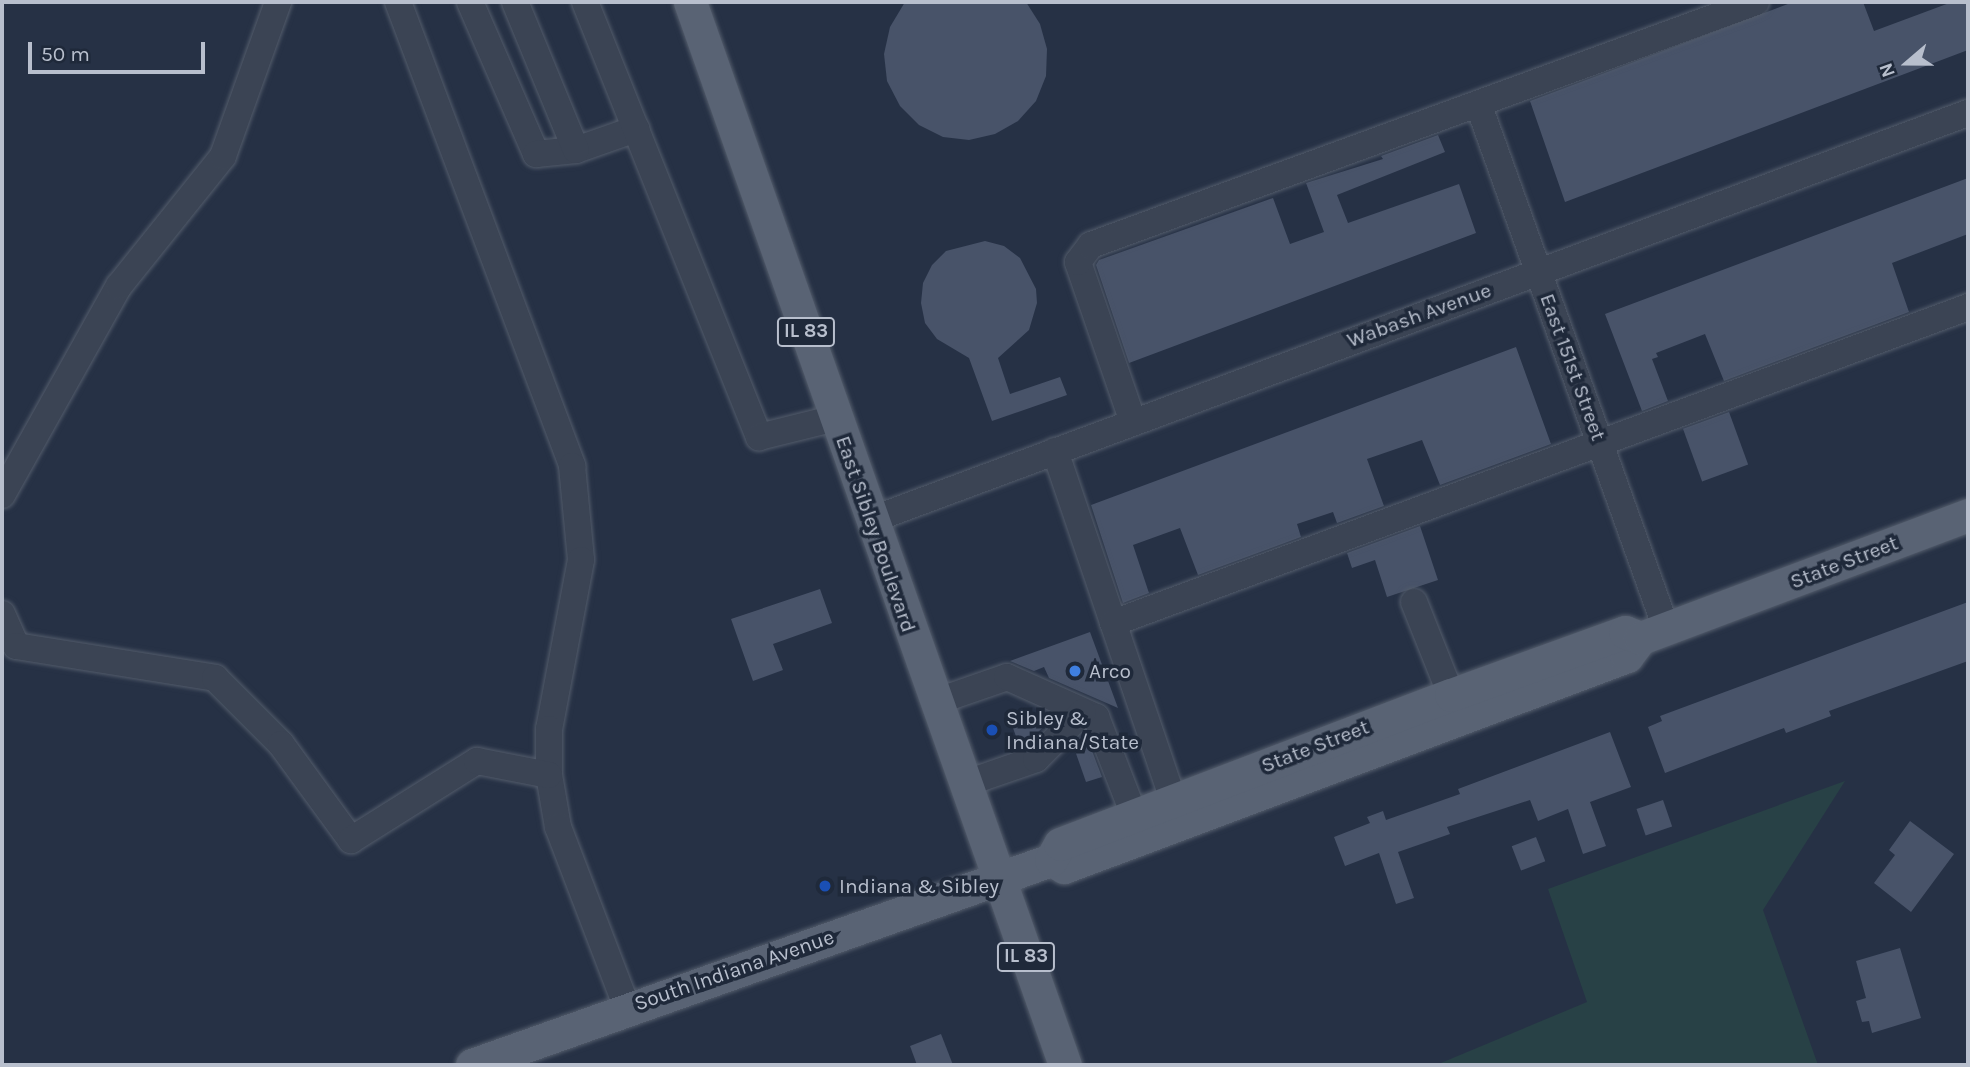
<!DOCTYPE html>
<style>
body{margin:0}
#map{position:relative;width:1970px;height:1067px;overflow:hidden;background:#263145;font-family:Karla,sans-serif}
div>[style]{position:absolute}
.green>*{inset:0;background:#284146}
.building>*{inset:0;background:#485369;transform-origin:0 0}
.roads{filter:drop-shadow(0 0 2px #535c6b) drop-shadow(0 0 2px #535c6b)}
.minor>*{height:26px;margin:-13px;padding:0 13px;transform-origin:13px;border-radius:13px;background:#3b4454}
.major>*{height:33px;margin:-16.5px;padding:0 16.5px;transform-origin:16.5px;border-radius:16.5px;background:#596374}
.dots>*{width:19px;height:19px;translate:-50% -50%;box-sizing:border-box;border:4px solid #1f293a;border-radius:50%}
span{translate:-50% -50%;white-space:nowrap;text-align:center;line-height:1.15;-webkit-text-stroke:7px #1f293a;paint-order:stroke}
.shield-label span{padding:2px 5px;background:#1f293a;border:2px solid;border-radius:5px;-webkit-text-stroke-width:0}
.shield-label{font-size:19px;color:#b8bfcd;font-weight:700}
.street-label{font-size:21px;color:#b8bfcd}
.poi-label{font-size:21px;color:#b8bfcd}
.left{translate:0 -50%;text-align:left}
.frame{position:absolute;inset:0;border:4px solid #b8bfcd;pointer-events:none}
.north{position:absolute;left:1872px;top:28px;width:70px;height:70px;-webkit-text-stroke:5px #1f293a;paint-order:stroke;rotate:250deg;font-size:19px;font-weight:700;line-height:28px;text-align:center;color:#b8bfcd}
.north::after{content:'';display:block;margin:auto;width:24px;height:32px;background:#b8bfcd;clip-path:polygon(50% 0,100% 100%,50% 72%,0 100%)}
.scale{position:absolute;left:28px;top:42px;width:177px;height:32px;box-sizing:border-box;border:4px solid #b8bfcd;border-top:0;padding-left:9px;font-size:21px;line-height:24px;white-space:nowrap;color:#b8bfcd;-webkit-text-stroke:5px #1f293a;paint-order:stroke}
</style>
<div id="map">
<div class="green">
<div style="clip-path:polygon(1845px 781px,1763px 910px,1818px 1065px,1436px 1065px,1587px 1002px,1548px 889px)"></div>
</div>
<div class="building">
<div style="clip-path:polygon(905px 2px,1026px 2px,1040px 24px,1047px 49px,1046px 76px,1036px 101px,1018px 121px,995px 134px,969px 140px,943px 137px,919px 125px,900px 106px,887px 81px,884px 54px,890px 27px)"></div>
<div style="clip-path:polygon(1793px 2px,1863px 2px,1874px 31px,1952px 2px,1968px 2px,1968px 50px,1565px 202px,1530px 101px)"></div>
<div style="clip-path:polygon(1438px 135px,1445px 152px,1337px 195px,1348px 223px,1459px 184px,1476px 233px,1129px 363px,1096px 265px,1099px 260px,1273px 198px,1290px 244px,1324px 232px,1306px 183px,1383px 159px,1381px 156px)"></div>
<div style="clip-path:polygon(1968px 178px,1968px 234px,1892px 263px,1909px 312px,1724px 381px,1705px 334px,1656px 353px,1658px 357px,1652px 359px,1668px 401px,1642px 411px,1605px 314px)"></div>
<div style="clip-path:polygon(985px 241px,1004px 246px,1020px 258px,1036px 289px,1037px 303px,1029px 330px,998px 358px,1010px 394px,1060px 377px,1067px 395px,992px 421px,969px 358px,937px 339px,925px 323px,921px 303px,923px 283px,932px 265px,946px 251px)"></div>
<div style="clip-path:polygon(1516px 347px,1551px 444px,1440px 485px,1422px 440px,1367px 459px,1384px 506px,1337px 523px,1333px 512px,1297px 524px,1301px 537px,1198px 575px,1180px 528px,1133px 545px,1149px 593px,1123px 603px,1091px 505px)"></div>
<div style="left:1729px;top:412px;width:56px;height:49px;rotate:70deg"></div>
<div style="clip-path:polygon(1420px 526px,1438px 580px,1387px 597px,1375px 560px,1352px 568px,1347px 553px)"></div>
<div style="clip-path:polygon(820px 589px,832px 623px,773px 644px,783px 670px,753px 681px,731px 619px)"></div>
<div style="clip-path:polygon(1968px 602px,1968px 661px,1829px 711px,1831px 716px,1786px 733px,1784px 728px,1665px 773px,1648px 727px,1662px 721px,1660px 716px)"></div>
<div style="clip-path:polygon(1090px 632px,1118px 708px,1049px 678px,1044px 667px,1034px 671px,1010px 661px)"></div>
<div style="clip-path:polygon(1047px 712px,1056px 716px,1020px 748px,1012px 725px)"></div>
<div style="clip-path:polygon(1085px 732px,1102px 777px,1086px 782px,1073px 745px)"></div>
<div style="clip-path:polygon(1610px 732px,1631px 787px,1590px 802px,1606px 846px,1583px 854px,1568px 809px,1538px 821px,1530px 800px,1447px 827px,1450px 834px,1398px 852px,1414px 898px,1396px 904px,1379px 853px,1345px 866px,1334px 837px,1370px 823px,1367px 817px,1383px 811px,1386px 820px,1460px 794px,1458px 789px)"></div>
<div style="left:1663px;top:800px;width:28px;height:28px;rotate:71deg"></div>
<div style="clip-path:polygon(1910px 821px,1954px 854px,1911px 912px,1874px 883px,1895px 855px,1889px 850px)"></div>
<div style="left:1536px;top:837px;width:26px;height:26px;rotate:69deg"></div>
<div style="clip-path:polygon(1900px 948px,1921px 1018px,1872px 1033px,1869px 1021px,1862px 1022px,1856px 1001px,1866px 998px,1856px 961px)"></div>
<div style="clip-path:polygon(941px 1034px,953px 1065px,917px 1065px,910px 1046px)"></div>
</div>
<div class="roads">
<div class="minor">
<div style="left:398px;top:2px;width:496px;rotate:69.4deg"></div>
<div style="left:572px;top:466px;width:94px;rotate:84.5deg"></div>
<div style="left:581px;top:560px;width:172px;rotate:100.7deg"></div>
<div style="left:549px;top:729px;width:46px;rotate:90deg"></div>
<div style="left:549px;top:775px;width:53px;rotate:80.2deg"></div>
<div style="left:558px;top:827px;width:194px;rotate:69.1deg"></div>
<div style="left:470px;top:2px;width:166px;rotate:66.5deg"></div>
<div style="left:536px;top:154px;width:40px;rotate:-5.7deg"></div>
<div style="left:576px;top:150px;width:64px;rotate:-19.3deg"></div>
<div style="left:515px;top:2px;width:160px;rotate:67.6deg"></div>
<div style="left:585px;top:2px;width:469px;rotate:68.2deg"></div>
<div style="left:759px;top:437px;width:79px;rotate:-13.9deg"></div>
<div style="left:1479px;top:106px;width:554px;rotate:70.29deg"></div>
<div style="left:1133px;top:422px;width:169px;rotate:-109deg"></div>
<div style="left:1078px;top:262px;width:21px;rotate:-53deg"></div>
<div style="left:1091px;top:245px;width:708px;rotate:-20.07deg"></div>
<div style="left:1055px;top:451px;width:368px;rotate:71.3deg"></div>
<div style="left:2px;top:495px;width:240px;rotate:-60.8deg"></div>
<div style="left:119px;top:286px;width:166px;rotate:-51.3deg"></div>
<div style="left:223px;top:156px;width:164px;rotate:-70.3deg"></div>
<div style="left:871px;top:520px;width:1170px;rotate:-20.36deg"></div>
<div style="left:1414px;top:602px;width:100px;rotate:68.3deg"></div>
<div style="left:2px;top:614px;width:35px;rotate:66deg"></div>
<div style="left:16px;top:646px;width:202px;rotate:9.1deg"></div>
<div style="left:215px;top:678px;width:93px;rotate:45deg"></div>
<div style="left:281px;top:744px;width:119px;rotate:53.9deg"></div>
<div style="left:351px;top:840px;width:149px;rotate:-32.1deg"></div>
<div style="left:477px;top:761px;width:73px;rotate:11deg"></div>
<div style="left:1113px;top:623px;width:912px;rotate:-20.28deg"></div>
<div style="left:935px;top:702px;width:76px;rotate:-19.1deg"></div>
<div style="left:1007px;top:677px;width:98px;rotate:24.2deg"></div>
<div style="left:1096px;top:717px;width:105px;rotate:68.8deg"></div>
<div style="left:964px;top:784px;width:76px;rotate:-19.1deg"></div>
<div style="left:1036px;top:759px;width:66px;rotate:-45deg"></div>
</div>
<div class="major">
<div style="left:690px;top:2px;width:1127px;rotate:70.57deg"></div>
<div style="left:1051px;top:860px;width:15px;rotate:28deg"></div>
<div style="left:1064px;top:867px;width:601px;rotate:-20.54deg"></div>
<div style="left:1627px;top:656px;width:21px;rotate:-53deg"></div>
<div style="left:472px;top:1065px;width:614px;rotate:-19.5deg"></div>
<div style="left:1051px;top:860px;width:18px;rotate:-61deg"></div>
<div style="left:1060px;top:844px;width:418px;rotate:-20.9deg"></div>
<div style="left:1451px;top:695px;width:185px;rotate:-19.9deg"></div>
<div style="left:1625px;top:632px;width:17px;rotate:21deg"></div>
<div style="left:1641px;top:638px;width:349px;rotate:-20.6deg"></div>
</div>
</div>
<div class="dots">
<div style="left:1075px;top:671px;background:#3f7fe0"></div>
<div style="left:992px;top:730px;background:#1a4fb4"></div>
<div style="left:825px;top:886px;background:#1a4fb4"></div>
</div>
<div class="shield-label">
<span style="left:806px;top:332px">IL 83</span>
<span style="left:1026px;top:957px">IL 83</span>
</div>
<div class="street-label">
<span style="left:1419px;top:315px;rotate:-20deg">Wabash Avenue</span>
<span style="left:1573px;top:367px;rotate:70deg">East 151st Street</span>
<span style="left:876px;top:534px;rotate:71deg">East Sibley Boulevard</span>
<span style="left:1844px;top:562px;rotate:-21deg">State Street</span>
<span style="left:1315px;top:746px;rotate:-21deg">State Street</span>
<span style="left:734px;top:970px;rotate:-19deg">South Indiana Avenue</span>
</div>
<div class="poi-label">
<span class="left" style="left:1089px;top:671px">Arco</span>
<span class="left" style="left:1006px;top:730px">Sibley &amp;<br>Indiana/State</span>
<span class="left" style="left:839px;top:886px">Indiana &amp; Sibley</span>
</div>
<div class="frame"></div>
<div class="north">N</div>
<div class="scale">50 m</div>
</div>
